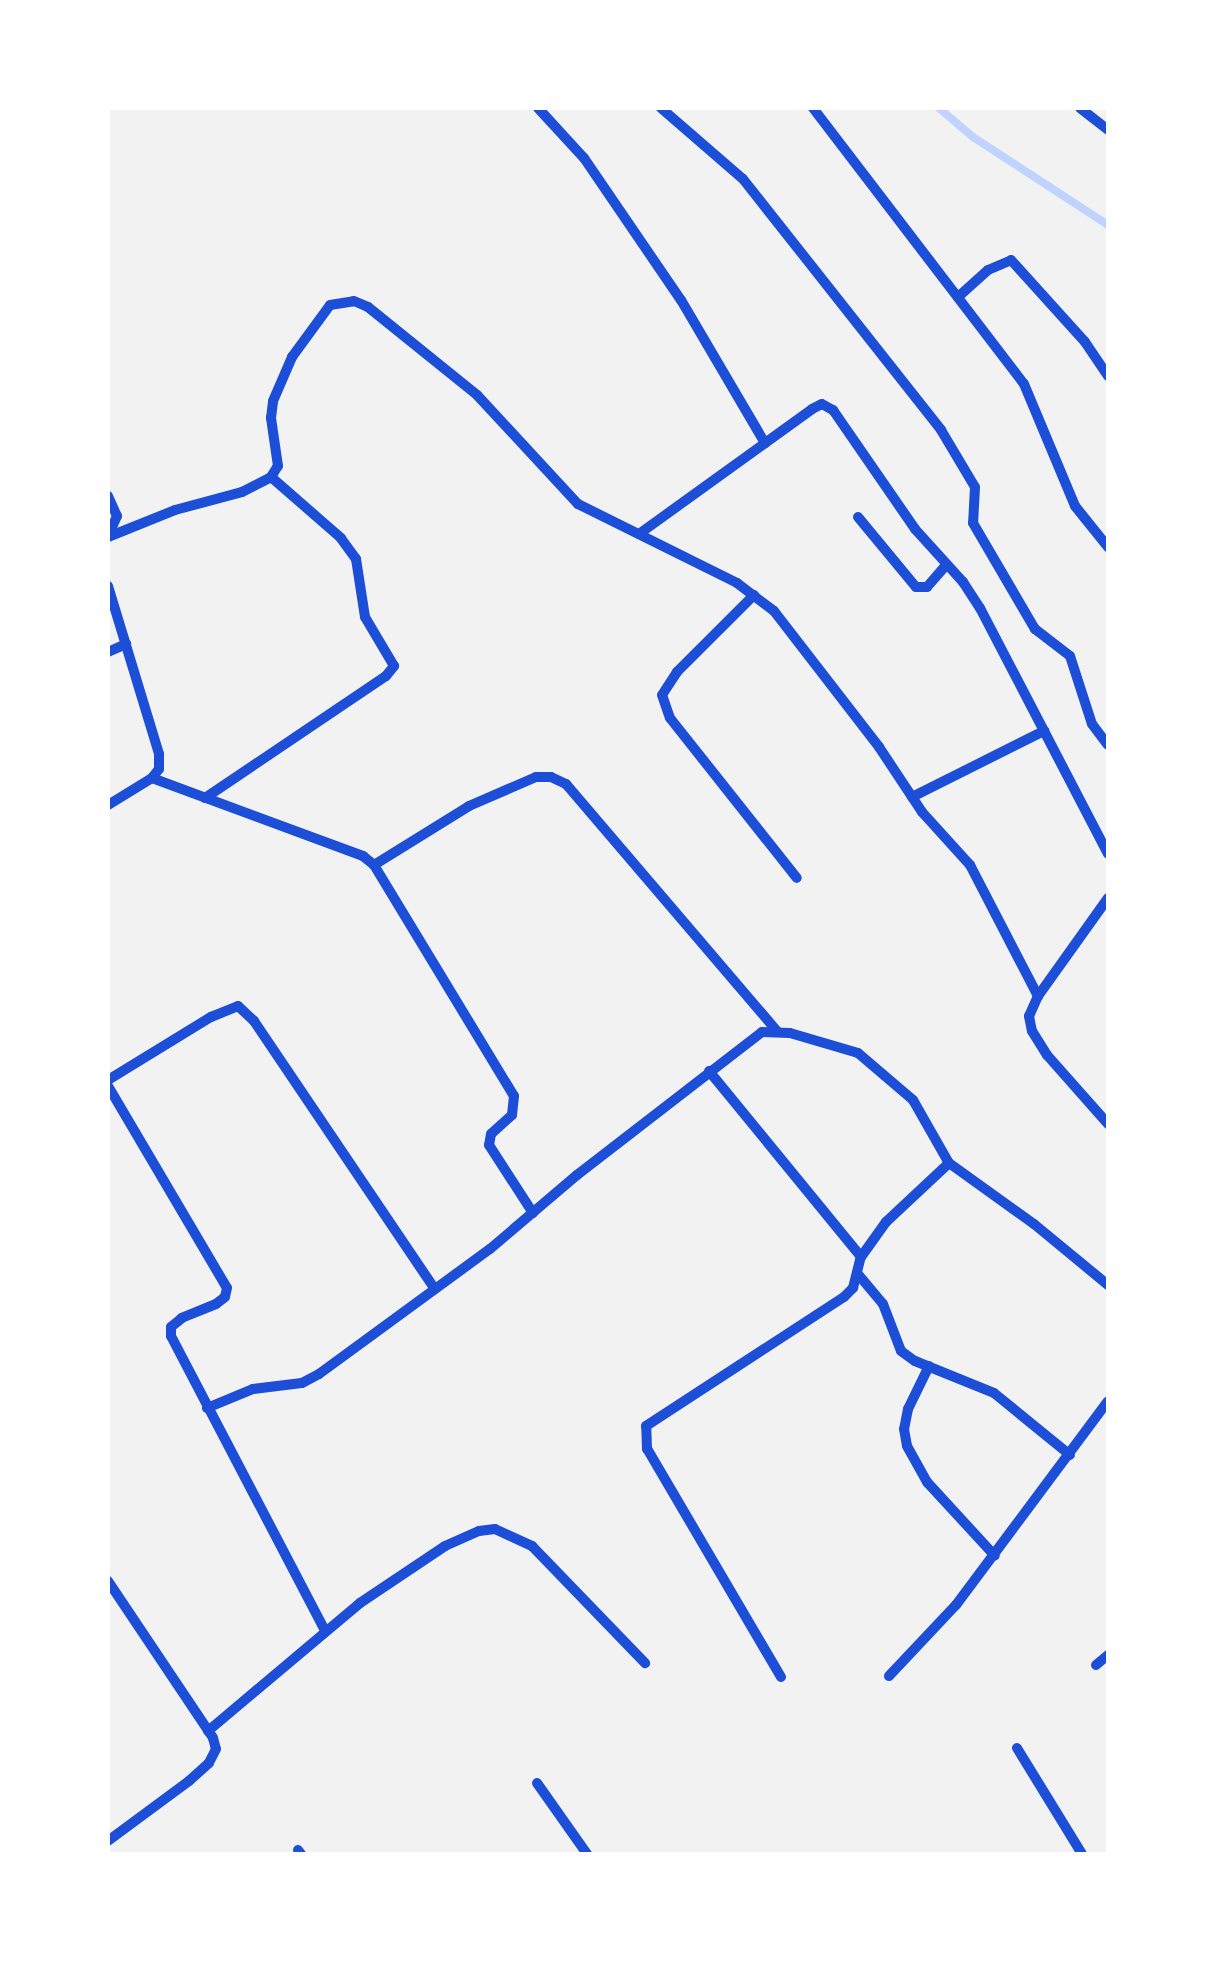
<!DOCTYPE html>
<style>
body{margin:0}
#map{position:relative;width:1216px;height:1962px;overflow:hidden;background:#f2f2f2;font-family:Jost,sans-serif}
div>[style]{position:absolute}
.stream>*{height:8px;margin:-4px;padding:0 4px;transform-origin:4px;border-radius:4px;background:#bfd3fe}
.minor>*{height:10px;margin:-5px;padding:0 5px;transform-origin:5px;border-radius:5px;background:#1d4ed8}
span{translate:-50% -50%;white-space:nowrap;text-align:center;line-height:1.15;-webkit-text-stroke:8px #fff;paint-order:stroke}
.frame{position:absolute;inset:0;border:110px solid #fff;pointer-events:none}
</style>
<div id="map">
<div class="stream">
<div style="left:939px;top:108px;width:45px;rotate:40.5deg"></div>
<div style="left:973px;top:137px;width:161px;rotate:33.1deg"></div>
</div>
<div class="minor">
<div style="left:538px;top:108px;width:68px;rotate:47.4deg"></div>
<div style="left:584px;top:158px;width:172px;rotate:55.7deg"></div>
<div style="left:681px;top:300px;width:166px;rotate:59.6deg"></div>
<div style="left:661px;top:108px;width:108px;rotate:40.9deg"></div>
<div style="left:743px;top:179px;width:320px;rotate:51.7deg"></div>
<div style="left:941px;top:430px;width:66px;rotate:59.2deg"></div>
<div style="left:975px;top:487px;width:36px;rotate:93deg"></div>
<div style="left:973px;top:523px;width:123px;rotate:59.7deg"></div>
<div style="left:1035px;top:629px;width:44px;rotate:37.6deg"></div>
<div style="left:1070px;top:656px;width:71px;rotate:72.1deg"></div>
<div style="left:1092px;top:724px;width:26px;rotate:53deg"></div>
<div style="left:813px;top:108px;width:347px;rotate:52.6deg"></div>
<div style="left:1024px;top:384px;width:132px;rotate:67.3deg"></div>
<div style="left:1075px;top:506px;width:53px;rotate:51.2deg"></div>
<div style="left:1080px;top:108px;width:36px;rotate:38deg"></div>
<div style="left:958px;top:297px;width:40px;rotate:-42deg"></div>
<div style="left:988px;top:270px;width:25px;rotate:-23deg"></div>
<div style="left:1011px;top:260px;width:110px;rotate:47.9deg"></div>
<div style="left:1085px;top:342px;width:41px;rotate:55.9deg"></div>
<div style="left:108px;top:496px;width:22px;rotate:66deg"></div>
<div style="left:117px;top:516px;width:22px;rotate:114deg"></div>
<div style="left:858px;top:517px;width:91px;rotate:50.4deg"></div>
<div style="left:916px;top:587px;width:11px"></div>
<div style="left:927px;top:587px;width:29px;rotate:-49deg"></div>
<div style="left:639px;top:534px;width:213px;rotate:-35.8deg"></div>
<div style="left:812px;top:409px;width:11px;rotate:-27deg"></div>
<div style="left:822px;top:404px;width:13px;rotate:29deg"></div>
<div style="left:833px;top:410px;width:145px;rotate:55.4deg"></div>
<div style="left:915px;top:529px;width:72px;rotate:47.8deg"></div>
<div style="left:963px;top:582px;width:31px;rotate:57deg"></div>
<div style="left:980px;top:608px;width:277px;rotate:62.5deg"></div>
<div style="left:108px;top:537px;width:72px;rotate:-21.9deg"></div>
<div style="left:175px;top:510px;width:69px;rotate:-15deg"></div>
<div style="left:242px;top:492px;width:33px;rotate:-27deg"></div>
<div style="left:271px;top:477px;width:13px;rotate:-58deg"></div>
<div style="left:278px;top:466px;width:49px;rotate:-98.3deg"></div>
<div style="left:271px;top:418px;width:17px;rotate:-83deg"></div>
<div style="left:273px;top:401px;width:48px;rotate:-66.6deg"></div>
<div style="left:292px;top:357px;width:64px;rotate:-53.8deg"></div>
<div style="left:330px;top:305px;width:24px;rotate:-9deg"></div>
<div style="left:354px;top:301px;width:15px;rotate:23deg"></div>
<div style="left:368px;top:307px;width:140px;rotate:38.9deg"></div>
<div style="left:477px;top:395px;width:149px;rotate:47.2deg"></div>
<div style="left:578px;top:504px;width:178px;rotate:26.4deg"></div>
<div style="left:737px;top:583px;width:46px;rotate:37.1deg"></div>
<div style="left:774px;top:611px;width:172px;rotate:52.3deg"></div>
<div style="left:879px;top:747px;width:78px;rotate:56.5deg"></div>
<div style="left:922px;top:812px;width:72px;rotate:47.8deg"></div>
<div style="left:970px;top:865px;width:148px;rotate:62.6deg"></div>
<div style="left:108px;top:586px;width:176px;rotate:73.1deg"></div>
<div style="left:159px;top:754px;width:15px;rotate:90deg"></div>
<div style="left:159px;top:769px;width:11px;rotate:128deg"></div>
<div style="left:152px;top:778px;width:52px;rotate:148.5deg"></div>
<div style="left:754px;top:595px;width:109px;rotate:135deg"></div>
<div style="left:677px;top:672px;width:27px;rotate:123deg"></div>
<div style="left:662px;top:695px;width:24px;rotate:71deg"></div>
<div style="left:670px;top:718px;width:204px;rotate:51.6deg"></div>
<div style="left:108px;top:652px;width:20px;rotate:-24deg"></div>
<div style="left:152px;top:778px;width:225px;rotate:20.3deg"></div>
<div style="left:363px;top:856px;width:14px;rotate:39deg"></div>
<div style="left:374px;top:865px;width:270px;rotate:58.8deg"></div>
<div style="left:514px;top:1096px;width:19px;rotate:96deg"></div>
<div style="left:512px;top:1115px;width:28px;rotate:138deg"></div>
<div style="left:491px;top:1134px;width:11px;rotate:100deg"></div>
<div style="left:489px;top:1145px;width:81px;rotate:57.1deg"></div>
<div style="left:912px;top:797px;width:148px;rotate:-26.6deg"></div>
<div style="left:205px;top:798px;width:218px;rotate:-34deg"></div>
<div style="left:386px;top:676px;width:13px;rotate:-51deg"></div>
<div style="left:394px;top:666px;width:57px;rotate:-120.6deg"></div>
<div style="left:365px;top:617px;width:59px;rotate:-98.8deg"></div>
<div style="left:356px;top:559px;width:26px;rotate:-126deg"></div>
<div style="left:341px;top:538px;width:93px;rotate:-138.9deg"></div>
<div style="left:374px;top:865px;width:112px;rotate:-31.8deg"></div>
<div style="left:469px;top:806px;width:73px;rotate:-23.4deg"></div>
<div style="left:536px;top:777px;width:15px"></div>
<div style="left:551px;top:777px;width:17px;rotate:25deg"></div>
<div style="left:566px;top:784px;width:326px;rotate:49.5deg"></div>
<div style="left:1108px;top:898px;width:120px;rotate:125.5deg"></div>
<div style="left:1038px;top:996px;width:22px;rotate:114deg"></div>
<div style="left:1029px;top:1016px;width:15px;rotate:79deg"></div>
<div style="left:1032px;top:1031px;width:28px;rotate:58deg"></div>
<div style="left:1047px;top:1055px;width:92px;rotate:48.5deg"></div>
<div style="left:709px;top:1071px;width:240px;rotate:50.7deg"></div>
<div style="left:108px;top:1080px;width:121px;rotate:-31.5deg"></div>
<div style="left:211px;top:1017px;width:29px;rotate:-22deg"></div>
<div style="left:238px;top:1006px;width:22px;rotate:43deg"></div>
<div style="left:254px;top:1021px;width:323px;rotate:56deg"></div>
<div style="left:108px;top:1086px;width:234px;rotate:59.5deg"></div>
<div style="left:227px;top:1288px;width:9px;rotate:103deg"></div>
<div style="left:225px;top:1297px;width:11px;rotate:142deg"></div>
<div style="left:216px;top:1304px;width:37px;rotate:158deg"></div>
<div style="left:182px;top:1318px;width:14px;rotate:141deg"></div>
<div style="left:171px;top:1327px;width:9px;rotate:90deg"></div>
<div style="left:171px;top:1336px;width:332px;rotate:62.4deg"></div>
<div style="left:857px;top:1273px;width:40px;rotate:50deg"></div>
<div style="left:883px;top:1304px;width:50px;rotate:69deg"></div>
<div style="left:901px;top:1351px;width:17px;rotate:36deg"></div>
<div style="left:915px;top:1361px;width:85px;rotate:22.1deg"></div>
<div style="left:994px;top:1393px;width:98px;rotate:39.2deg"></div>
<div style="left:929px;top:1366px;width:48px;rotate:116deg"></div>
<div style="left:908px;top:1409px;width:20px;rotate:101deg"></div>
<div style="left:904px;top:1429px;width:17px;rotate:80deg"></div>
<div style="left:907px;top:1446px;width:41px;rotate:60.9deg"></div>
<div style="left:927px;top:1482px;width:100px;rotate:47.4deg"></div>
<div style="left:207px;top:1408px;width:50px;rotate:-22.4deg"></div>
<div style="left:253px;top:1389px;width:49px;rotate:-7deg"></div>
<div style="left:302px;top:1383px;width:19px;rotate:-28deg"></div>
<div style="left:319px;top:1374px;width:212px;rotate:-36.2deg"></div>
<div style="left:490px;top:1249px;width:114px;rotate:-40.4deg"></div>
<div style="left:577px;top:1175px;width:234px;rotate:-37.7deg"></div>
<div style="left:762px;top:1032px;width:28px;rotate:2deg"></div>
<div style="left:790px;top:1033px;width:71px;rotate:16.4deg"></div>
<div style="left:858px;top:1053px;width:72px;rotate:40.5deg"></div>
<div style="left:913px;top:1100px;width:73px;rotate:60.3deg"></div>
<div style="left:949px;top:1163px;width:105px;rotate:35.7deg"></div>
<div style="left:1034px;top:1224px;width:96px;rotate:39.5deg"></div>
<div style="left:108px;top:1581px;width:189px;rotate:56.2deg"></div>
<div style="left:213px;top:1738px;width:11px;rotate:75deg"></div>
<div style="left:216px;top:1749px;width:16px;rotate:117deg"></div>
<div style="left:209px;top:1763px;width:27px;rotate:138deg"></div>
<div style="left:189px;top:1781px;width:101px;rotate:143.5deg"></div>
<div style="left:1096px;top:1665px;width:16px;rotate:-40deg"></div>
<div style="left:889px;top:1676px;width:98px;rotate:-46.7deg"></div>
<div style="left:956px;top:1605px;width:254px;rotate:-53.3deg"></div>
<div style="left:781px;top:1677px;width:264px;rotate:-120.4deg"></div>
<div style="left:647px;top:1449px;width:23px;rotate:-92deg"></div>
<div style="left:646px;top:1426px;width:236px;rotate:-33.1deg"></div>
<div style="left:844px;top:1297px;width:13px;rotate:-45deg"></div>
<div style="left:853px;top:1288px;width:32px;rotate:-76deg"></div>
<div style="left:861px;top:1257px;width:43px;rotate:-54.5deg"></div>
<div style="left:886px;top:1222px;width:86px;rotate:-43.1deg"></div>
<div style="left:208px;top:1731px;width:199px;rotate:-40.1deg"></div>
<div style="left:360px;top:1603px;width:102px;rotate:-33.8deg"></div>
<div style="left:445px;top:1546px;width:37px;rotate:-24deg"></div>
<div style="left:479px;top:1531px;width:16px;rotate:-7deg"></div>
<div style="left:495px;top:1529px;width:41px;rotate:24.7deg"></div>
<div style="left:532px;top:1546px;width:163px;rotate:46deg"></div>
<div style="left:1017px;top:1748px;width:124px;rotate:58.5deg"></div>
<div style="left:537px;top:1783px;width:87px;rotate:54.8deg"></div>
<div style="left:298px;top:1850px;width:5px;rotate:53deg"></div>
</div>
<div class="frame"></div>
</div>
